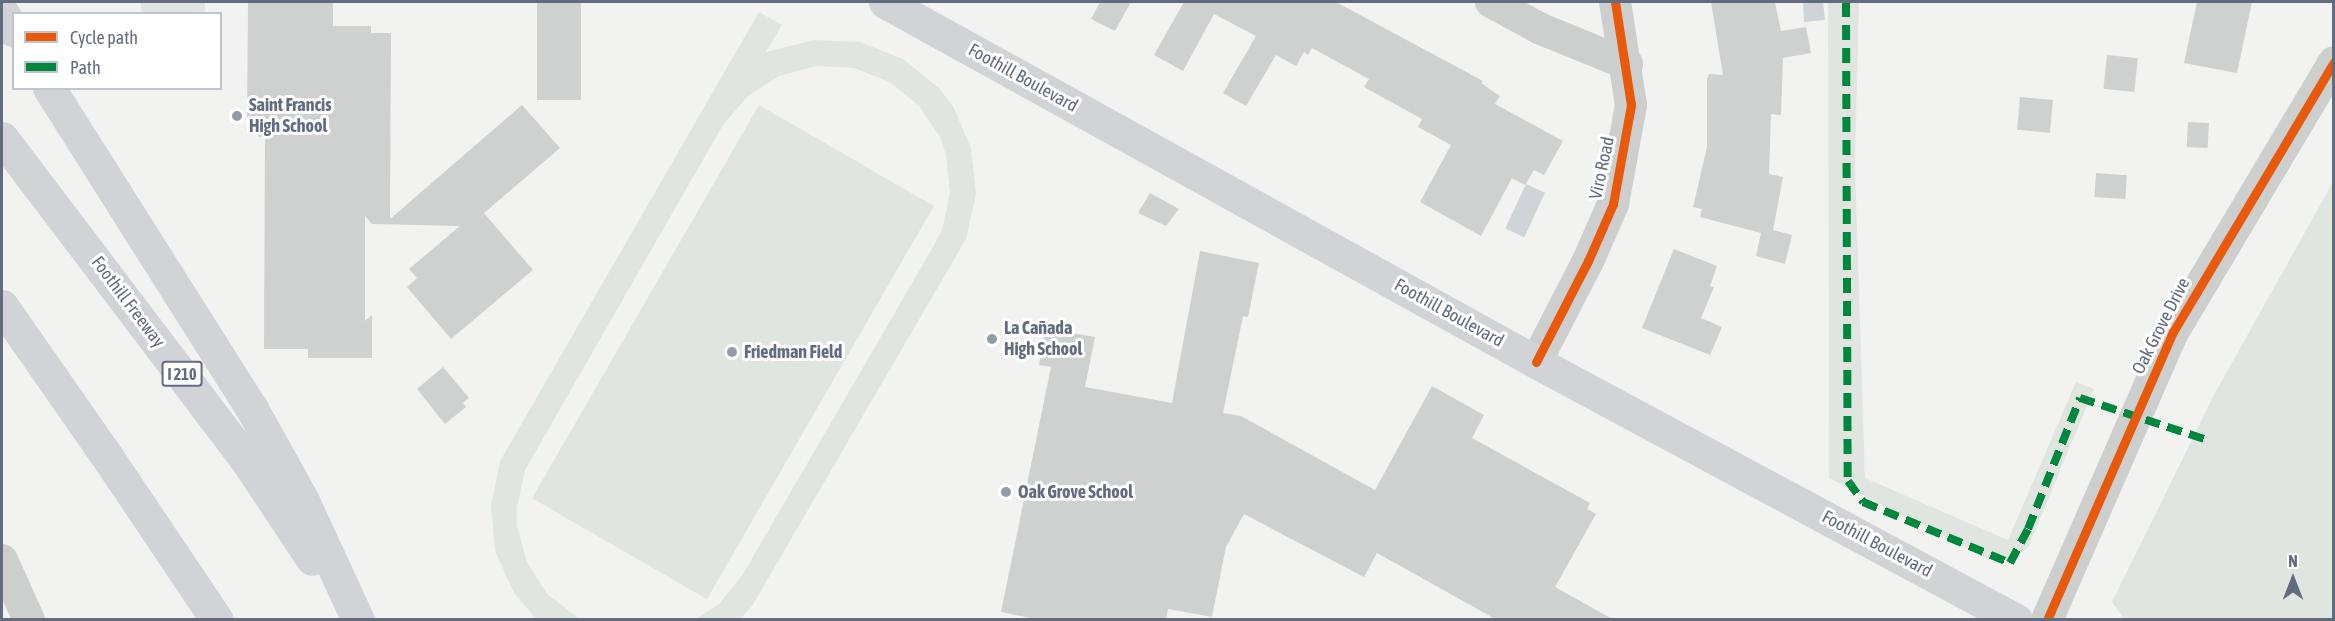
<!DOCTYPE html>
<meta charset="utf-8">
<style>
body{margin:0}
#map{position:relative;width:2335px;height:621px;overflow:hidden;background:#f2f3f1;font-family:"Asap Condensed",sans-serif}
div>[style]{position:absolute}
.green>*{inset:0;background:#e0e6df;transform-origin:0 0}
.water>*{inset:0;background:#ced4d8;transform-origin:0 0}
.building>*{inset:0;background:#cfd0d0;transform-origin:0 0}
.minor>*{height:32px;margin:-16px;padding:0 16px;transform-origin:16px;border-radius:16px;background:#cdcece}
.major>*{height:33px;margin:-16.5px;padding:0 16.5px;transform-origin:16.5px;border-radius:16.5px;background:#d1d3d6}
.highway>*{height:33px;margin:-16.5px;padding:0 16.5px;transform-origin:16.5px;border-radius:16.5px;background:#d1d3d6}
.quiet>*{height:8px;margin-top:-4px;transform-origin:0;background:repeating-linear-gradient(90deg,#00873e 0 15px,transparent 0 23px)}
.cycleway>*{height:9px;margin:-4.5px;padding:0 4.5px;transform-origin:4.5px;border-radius:4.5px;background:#e8590c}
.dots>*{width:16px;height:16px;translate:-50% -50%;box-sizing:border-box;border:3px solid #fff;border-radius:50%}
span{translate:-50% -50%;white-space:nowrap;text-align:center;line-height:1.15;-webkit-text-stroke:6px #fff;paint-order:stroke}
.shield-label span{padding:2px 4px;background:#fff;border:2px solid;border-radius:4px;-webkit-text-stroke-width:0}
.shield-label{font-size:16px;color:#626c81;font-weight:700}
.street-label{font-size:18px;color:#626c81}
.poi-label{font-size:18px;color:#626c81;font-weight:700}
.left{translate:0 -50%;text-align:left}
.frame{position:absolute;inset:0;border:3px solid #626c81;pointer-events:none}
.legend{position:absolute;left:12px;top:12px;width:210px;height:78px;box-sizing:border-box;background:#fff;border:2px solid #c0c4cd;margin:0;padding:8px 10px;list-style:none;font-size:18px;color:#626c81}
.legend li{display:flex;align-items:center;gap:12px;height:30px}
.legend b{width:30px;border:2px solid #c0c4cd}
.north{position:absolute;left:2263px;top:549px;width:60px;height:60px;-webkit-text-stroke:4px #fff;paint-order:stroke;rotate:0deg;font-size:16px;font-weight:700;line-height:24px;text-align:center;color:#626c81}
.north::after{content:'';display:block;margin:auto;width:21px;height:27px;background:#626c81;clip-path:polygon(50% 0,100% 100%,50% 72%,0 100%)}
</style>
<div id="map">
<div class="green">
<div style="left:141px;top:2px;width:64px;height:11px"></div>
<div style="clip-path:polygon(1828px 2px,1859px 2px,1855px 166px,1865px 478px,2008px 540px,2076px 382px,2094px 389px,2028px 548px,2005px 560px,1989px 559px,1829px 478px)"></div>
<div style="clip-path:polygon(759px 12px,782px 25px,766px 52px,814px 40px,860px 42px,903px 59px,939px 88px,953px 106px,971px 148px,976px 194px,966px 239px,752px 606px,740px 619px,696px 619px,719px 604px,743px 574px,933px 247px,942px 230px,950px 193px,946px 155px,940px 137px,919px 106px,890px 82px,854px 68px,816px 66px,779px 76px,748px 96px,723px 125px,525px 470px,517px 507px,517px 526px,527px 562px,547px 594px,580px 619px,536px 619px,514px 593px,495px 551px,491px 505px,500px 461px)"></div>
<div style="left:759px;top:105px;width:202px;height:454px;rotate:30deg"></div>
<div style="clip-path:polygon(2333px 182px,2333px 619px,2124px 619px,2112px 602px,2215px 393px)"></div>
</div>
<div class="water">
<div style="clip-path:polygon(1803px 2px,1823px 2px,1825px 20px,1804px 22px)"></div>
<div style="left:1526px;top:184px;width:21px;height:49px;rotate:25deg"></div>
</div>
<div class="building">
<div style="clip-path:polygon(248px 2px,333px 2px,333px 26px,371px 26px,371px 33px,391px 33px,390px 219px,522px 105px,560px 148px,484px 213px,533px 270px,451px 339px,407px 287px,417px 278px,409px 269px,460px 226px,372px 224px,365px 216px,365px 321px,372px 315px,372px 358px,308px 358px,308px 349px,264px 349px,265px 137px,259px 137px,259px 119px,247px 119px)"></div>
<div style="left:537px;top:2px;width:44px;height:98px"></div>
<div style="clip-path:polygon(1100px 2px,1131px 2px,1115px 31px,1091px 19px)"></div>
<div style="clip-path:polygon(1184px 2px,1336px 2px,1483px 81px,1481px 83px,1500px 96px,1495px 104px,1563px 141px,1544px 175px,1534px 170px,1525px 185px,1512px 178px,1481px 236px,1420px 202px,1451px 145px,1418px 127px,1422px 119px,1364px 87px,1369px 79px,1312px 48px,1308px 55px,1304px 52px,1296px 66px,1276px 55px,1246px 106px,1223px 93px,1256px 36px,1214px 14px,1183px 71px,1154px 55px)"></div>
<div style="clip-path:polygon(1711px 2px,1775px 2px,1781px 31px,1806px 27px,1811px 53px,1783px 58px,1781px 115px,1771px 114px,1769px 174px,1783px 177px,1773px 230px,1792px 235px,1785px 264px,1756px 256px,1761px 233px,1700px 217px,1702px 209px,1693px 207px,1707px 147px,1707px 79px,1709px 74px,1723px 75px)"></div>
<div style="clip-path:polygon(2197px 2px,2252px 2px,2237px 73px,2184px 63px)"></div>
<div style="left:2107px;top:55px;width:31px;height:34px;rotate:6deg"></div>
<div style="left:2020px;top:97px;width:33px;height:33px;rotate:5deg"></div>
<div style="left:2188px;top:122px;width:21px;height:25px;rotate:3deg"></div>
<div style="left:2096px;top:173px;width:31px;height:24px;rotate:4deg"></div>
<div style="clip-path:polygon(1150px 193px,1179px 209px,1166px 226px,1138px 213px)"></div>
<div style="clip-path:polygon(1674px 249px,1717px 266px,1710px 286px,1714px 287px,1701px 318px,1722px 327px,1710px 355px,1642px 328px)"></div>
<div style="clip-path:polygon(1200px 251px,1259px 263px,1248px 317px,1243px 316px,1223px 413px,1241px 416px,1375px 490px,1432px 386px,1484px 415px,1472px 438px,1590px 503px,1587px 509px,1596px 514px,1555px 587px,1614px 620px,1497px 620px,1377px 553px,1364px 577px,1244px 514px,1226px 547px,1212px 617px,1168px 609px,1166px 620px,1040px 620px,1001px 612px,1051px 367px,1039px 365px,1046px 328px,1095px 337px,1085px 387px,1172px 403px)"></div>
<div style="clip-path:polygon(443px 367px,469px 398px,463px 403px,466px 407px,445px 424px,417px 389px)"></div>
</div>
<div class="minor">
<div style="left:1491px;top:2px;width:57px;rotate:28.4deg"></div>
<div style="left:1541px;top:29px;width:93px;rotate:22.1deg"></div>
<div style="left:1536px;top:362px;width:114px;rotate:-62.8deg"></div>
<div style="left:1588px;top:261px;width:62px;rotate:-66.3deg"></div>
<div style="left:1613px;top:204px;width:101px;rotate:-79.7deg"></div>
<div style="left:1631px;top:105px;width:104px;rotate:-98.8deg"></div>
<div style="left:2px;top:560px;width:66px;rotate:65.8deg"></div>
<div style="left:2047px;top:620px;width:314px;rotate:-66.4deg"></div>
<div style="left:2173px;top:332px;width:314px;rotate:-59.2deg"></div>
</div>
<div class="major">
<div style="left:885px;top:2px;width:744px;rotate:28.94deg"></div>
<div style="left:1536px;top:362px;width:545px;rotate:28.26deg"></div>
</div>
<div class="highway">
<div style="left:2px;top:12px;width:22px;rotate:58deg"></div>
<div style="left:49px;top:88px;width:378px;rotate:57.7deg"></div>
<div style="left:251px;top:407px;width:107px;rotate:61deg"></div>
<div style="left:303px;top:501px;width:131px;rotate:65.2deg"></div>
<div style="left:2px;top:138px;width:402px;rotate:52.8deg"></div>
<div style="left:245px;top:458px;width:121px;rotate:56.4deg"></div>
<div style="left:2px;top:306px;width:178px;rotate:55.1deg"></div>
<div style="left:104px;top:452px;width:202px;rotate:56.1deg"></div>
</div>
<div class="quiet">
<div style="left:1846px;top:2px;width:479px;rotate:89.8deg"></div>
<div style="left:1848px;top:481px;width:26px;rotate:54deg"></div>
<div style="left:1863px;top:502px;width:159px;rotate:22.5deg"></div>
<div style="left:2010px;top:563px;width:38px;rotate:-62deg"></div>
<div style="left:2028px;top:529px;width:141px;rotate:-68.3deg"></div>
<div style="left:2080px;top:398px;width:134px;rotate:18.3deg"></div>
</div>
<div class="cycleway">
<div style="left:1536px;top:362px;width:114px;rotate:-62.8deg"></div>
<div style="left:1588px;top:261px;width:62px;rotate:-66.3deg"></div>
<div style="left:1613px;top:204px;width:101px;rotate:-79.7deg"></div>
<div style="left:1631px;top:105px;width:104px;rotate:-98.8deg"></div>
<div style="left:2047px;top:620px;width:314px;rotate:-66.4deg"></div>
<div style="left:2173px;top:332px;width:314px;rotate:-59.2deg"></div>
</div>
<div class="dots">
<div style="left:237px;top:116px;background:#949ba8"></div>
<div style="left:992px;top:339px;background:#949ba8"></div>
<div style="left:732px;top:352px;background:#949ba8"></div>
<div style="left:1006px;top:492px;background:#949ba8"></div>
</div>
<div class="shield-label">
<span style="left:182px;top:374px">I 210</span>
</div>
<div class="street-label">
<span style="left:1023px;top:78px;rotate:29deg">Foothill Boulevard</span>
<span style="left:1602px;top:168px;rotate:-78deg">Viro Road</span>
<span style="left:128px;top:302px;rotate:53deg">Foothill Freeway</span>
<span style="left:1449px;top:313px;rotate:29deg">Foothill Boulevard</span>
<span style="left:2161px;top:326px;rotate:-63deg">Oak Grove Drive</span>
<span style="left:1877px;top:544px;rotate:28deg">Foothill Boulevard</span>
</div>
<div class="poi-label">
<span class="left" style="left:249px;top:116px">Saint Francis<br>High School</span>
<span class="left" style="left:1004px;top:339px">La Cañada<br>High School</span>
<span class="left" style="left:744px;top:352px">Friedman Field</span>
<span class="left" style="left:1018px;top:492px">Oak Grove School</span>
</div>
<div class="frame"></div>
<ul class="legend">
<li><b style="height:8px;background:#e8590c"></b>Cycle path</li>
<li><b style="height:8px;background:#00873e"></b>Path</li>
</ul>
<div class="north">N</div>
</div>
